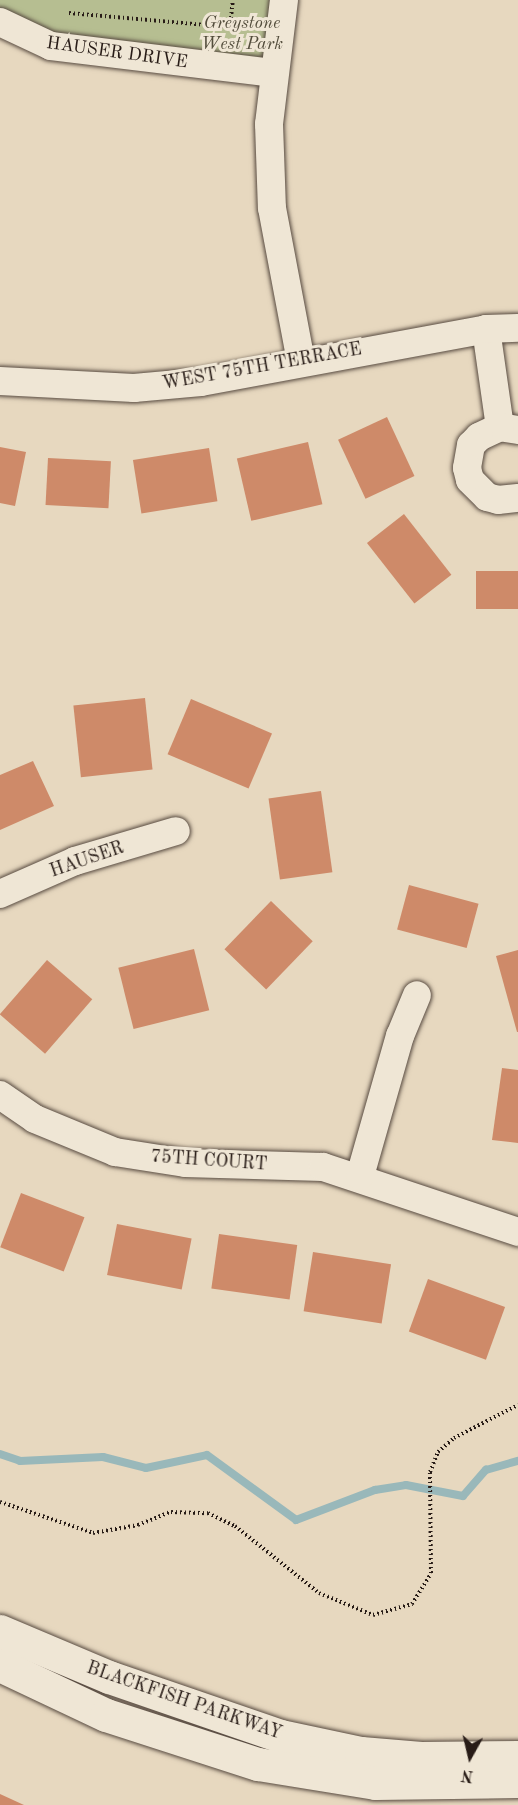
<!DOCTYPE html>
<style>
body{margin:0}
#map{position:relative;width:518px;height:1805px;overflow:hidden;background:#e7d8bf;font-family:"Old Standard TT",serif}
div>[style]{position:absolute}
.green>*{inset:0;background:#b6be91}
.stream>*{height:8px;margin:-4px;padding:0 4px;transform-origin:4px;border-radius:4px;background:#99b8ba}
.building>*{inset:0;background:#ce8a69;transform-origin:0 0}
.path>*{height:4px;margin-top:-2px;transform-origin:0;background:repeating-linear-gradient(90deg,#281c17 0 1.5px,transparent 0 4.5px)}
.roads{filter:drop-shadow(0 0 2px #584b41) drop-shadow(0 0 2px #584b41)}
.street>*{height:28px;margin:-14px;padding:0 14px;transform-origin:14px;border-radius:14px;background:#efe6d5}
.secondary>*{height:33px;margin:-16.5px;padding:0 16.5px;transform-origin:16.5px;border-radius:16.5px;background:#efe6d5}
span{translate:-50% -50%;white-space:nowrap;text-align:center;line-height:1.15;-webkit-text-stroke:6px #efe6d5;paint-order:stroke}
.park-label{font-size:18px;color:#534d3c;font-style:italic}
.street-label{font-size:18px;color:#281c17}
.north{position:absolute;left:440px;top:1727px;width:60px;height:60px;-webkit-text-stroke:4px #efe6d5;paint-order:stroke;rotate:188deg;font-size:16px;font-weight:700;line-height:24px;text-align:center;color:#281c17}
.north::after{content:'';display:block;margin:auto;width:21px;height:27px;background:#281c17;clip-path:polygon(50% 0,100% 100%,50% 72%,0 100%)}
</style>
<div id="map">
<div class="green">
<div style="clip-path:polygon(0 0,284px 0,274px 73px,0 22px)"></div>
</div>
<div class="stream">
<div style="left:0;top:1454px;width:21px;rotate:19deg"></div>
<div style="left:20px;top:1461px;width:83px;rotate:-2.8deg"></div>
<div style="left:103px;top:1457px;width:44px;rotate:14.3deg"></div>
<div style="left:146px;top:1468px;width:62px;rotate:-12deg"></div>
<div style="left:207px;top:1455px;width:110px;rotate:36.1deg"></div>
<div style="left:296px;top:1520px;width:85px;rotate:-20.8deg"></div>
<div style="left:375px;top:1490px;width:31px;rotate:-9deg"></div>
<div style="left:406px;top:1485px;width:58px;rotate:10.9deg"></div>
<div style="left:463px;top:1496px;width:35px;rotate:-49deg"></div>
<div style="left:486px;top:1470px;width:33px;rotate:-16deg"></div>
</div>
<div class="building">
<div style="left:387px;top:417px;width:65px;height:54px;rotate:65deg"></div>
<div style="left:308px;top:442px;width:64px;height:73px;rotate:77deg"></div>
<div style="clip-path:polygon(0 447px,26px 452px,15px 506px,0 503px)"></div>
<div style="left:209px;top:448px;width:54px;height:77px;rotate:81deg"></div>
<div style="left:48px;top:458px;width:63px;height:47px;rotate:3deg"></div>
<div style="left:404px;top:514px;width:77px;height:47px;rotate:52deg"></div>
<div style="left:518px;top:571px;width:38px;height:42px;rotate:90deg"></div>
<div style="left:145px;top:698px;width:72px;height:72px;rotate:84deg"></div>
<div style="left:191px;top:699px;width:88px;height:60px;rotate:23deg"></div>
<div style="clip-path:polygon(33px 761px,54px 806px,0 830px,0 775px)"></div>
<div style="left:321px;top:791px;width:82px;height:53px;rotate:82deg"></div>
<div style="left:409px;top:885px;width:72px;height:46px;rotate:15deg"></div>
<div style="left:271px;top:901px;width:58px;height:67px;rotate:44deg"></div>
<div style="left:194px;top:949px;width:63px;height:78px;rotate:76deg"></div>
<div style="clip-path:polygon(518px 950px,518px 1032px,517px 1032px,496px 956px)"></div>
<div style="left:47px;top:960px;width:60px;height:72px;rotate:41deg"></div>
<div style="clip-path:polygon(502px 1068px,518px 1070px,518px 1143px,492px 1140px)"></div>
<div style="left:21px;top:1193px;width:68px;height:58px;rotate:21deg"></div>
<div style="left:117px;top:1224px;width:76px;height:52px;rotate:11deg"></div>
<div style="left:219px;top:1234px;width:79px;height:55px;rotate:8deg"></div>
<div style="left:313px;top:1252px;width:79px;height:60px;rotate:9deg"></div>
<div style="left:428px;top:1279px;width:82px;height:56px;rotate:20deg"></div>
<div style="clip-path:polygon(0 1794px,24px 1805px,0 1805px)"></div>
</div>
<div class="path">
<div style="left:69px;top:13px;width:162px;rotate:5deg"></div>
<div style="left:230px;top:27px;width:27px;rotate:-84deg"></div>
<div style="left:0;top:1502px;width:98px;rotate:18.4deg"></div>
<div style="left:93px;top:1533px;width:46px;rotate:-10.1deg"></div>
<div style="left:138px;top:1525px;width:35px;rotate:-22deg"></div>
<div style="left:171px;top:1512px;width:37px;rotate:2deg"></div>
<div style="left:208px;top:1513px;width:30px;rotate:26deg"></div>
<div style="left:235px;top:1526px;width:107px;rotate:38.6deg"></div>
<div style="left:319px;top:1593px;width:58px;rotate:22.2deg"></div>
<div style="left:373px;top:1615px;width:41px;rotate:-15.8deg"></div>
<div style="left:412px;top:1604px;width:36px;rotate:-58deg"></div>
<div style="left:431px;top:1573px;width:101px;rotate:-90.6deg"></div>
<div style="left:430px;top:1472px;width:22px;rotate:-68deg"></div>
<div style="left:438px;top:1452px;width:21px;rotate:-41deg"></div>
<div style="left:454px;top:1438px;width:72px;rotate:-27.3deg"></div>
</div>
<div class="roads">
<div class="street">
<div style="left:284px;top:0;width:125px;rotate:96.9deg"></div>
<div style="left:269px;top:124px;width:84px;rotate:88deg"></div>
<div style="left:272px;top:208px;width:156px;rotate:79.3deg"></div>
<div style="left:0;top:22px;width:56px;rotate:25.2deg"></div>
<div style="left:51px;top:46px;width:225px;rotate:6.9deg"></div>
<div style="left:486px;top:329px;width:99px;rotate:81.9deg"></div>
<div style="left:0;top:381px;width:134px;rotate:3deg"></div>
<div style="left:134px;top:388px;width:67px;rotate:-5.1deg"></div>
<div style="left:201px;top:382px;width:290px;rotate:-10.5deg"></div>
<div style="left:486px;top:329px;width:32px;rotate:-2deg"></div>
<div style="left:518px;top:430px;width:18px;rotate:-171deg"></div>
<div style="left:500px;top:427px;width:23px;rotate:155deg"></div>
<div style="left:479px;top:437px;width:11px;rotate:135deg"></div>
<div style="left:471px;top:445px;width:23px;rotate:100deg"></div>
<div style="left:467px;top:468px;width:12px;rotate:76deg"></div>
<div style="left:470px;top:480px;width:24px;rotate:45deg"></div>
<div style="left:487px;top:497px;width:11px;rotate:15deg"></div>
<div style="left:498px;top:500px;width:20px;rotate:-6deg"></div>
<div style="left:0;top:894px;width:82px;rotate:-23.7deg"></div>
<div style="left:75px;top:861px;width:105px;rotate:-16.5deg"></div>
<div style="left:0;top:1095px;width:42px;rotate:34.4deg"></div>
<div style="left:35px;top:1119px;width:87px;rotate:22.4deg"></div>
<div style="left:115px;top:1152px;width:71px;rotate:8.9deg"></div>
<div style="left:185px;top:1163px;width:138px;rotate:1.7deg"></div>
<div style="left:323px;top:1167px;width:206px;rotate:18.4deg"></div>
<div style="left:360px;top:1176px;width:146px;rotate:-74.1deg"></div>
<div style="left:400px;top:1036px;width:44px;rotate:-67.5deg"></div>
</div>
<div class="secondary">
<div style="left:0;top:1631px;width:118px;rotate:22.9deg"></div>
<div style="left:109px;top:1677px;width:181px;rotate:19deg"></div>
<div style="left:280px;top:1736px;width:83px;rotate:11.9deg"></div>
<div style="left:361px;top:1753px;width:60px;rotate:4.8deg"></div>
<div style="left:421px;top:1758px;width:97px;rotate:-0.6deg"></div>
<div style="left:0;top:1665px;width:117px;rotate:25.3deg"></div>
<div style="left:106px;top:1715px;width:160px;rotate:17.9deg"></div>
<div style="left:258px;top:1764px;width:119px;rotate:9.2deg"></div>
<div style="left:375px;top:1783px;width:143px;rotate:-0.8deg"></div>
</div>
</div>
<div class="park-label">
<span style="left:242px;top:34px">Greystone<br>West Park</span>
</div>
<div class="street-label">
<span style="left:117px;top:53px;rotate:8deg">HAUSER DRIVE</span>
<span style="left:262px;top:367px;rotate:-10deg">WEST 75TH TERRACE</span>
<span style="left:87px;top:860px;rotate:-19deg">HAUSER</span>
<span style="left:209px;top:1161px;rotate:4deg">75TH COURT</span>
<span style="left:184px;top:1701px;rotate:19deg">BLACKFISH PARKWAY</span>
</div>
<div class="north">N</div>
</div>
